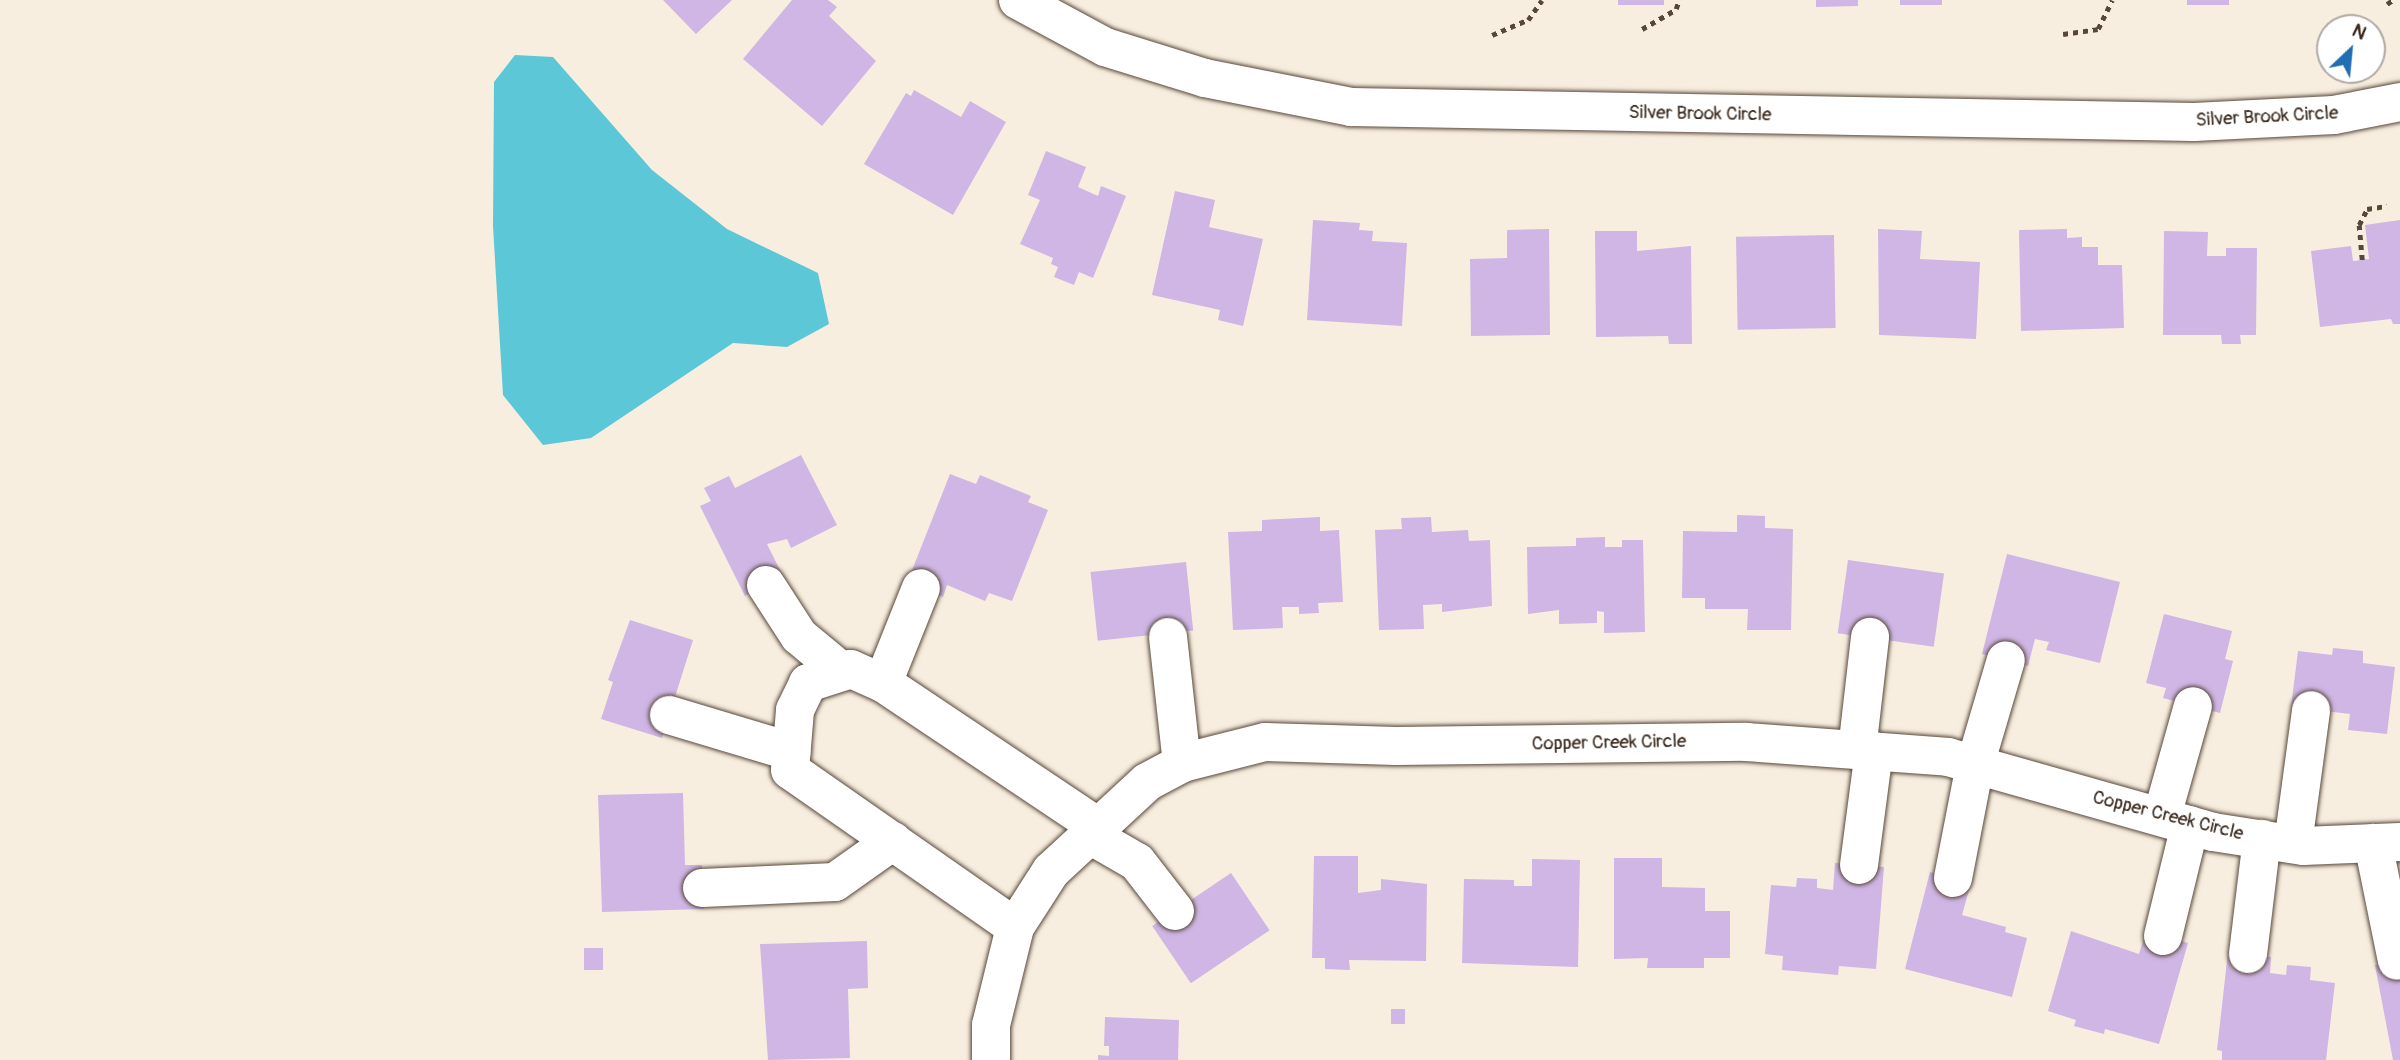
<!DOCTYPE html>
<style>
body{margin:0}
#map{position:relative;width:2400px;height:1060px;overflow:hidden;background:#f8eedf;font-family:Pangolin,sans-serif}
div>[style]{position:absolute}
.water>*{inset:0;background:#5cc7d6}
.building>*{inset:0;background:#cfb6e5;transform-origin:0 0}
.path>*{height:4.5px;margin-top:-2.25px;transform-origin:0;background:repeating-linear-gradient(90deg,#57473b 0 5px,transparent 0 10px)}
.roads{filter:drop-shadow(0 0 2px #57473b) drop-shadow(0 0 2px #57473b)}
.minor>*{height:38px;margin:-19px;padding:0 19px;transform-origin:19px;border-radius:19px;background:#fff}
span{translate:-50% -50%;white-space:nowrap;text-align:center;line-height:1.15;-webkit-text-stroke:6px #fff;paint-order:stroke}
.street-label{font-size:19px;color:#3b2a1e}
.north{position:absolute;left:2316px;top:14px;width:70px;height:70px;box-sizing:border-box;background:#fff;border:2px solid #b1aaa5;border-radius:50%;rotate:26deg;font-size:19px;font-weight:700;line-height:28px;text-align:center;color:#3b2a1e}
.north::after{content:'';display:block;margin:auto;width:24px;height:32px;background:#1f6fb2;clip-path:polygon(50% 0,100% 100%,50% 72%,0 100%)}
</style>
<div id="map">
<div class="water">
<div style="clip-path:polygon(515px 55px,553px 57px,652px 170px,727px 229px,818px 273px,829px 324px,787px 347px,733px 343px,591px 438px,543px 445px,503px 395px,493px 226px,494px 82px)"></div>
</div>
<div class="building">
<div style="clip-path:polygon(663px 0,732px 0,696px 34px)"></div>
<div style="clip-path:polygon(792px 0,828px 0,837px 7px,829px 16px,876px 61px,822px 126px,743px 59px)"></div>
<div style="left:1618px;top:0;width:46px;height:5px"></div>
<div style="clip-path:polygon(1816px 0,1858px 0,1858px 6px,1816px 7px)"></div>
<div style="left:1900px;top:0;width:42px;height:5px"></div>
<div style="left:2187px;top:0;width:42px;height:5px"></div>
<div style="clip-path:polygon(914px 90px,961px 117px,970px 101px,1006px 122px,953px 215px,864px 164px,906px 93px,911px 96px)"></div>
<div style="clip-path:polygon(1046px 151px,1086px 167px,1078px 187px,1098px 196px,1101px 186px,1126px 196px,1093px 278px,1079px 272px,1074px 285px,1054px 277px,1058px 267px,1051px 264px,1053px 258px,1020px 244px,1040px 200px,1028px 195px)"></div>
<div style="clip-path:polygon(1175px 191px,1215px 200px,1209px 227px,1263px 239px,1243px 326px,1218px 320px,1220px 310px,1152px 295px)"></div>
<div style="clip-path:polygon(1313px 220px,1360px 223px,1359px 230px,1373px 231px,1372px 241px,1407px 243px,1402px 326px,1307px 320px)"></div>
<div style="clip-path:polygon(2400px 220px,2400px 324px,2393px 324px,2391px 319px,2320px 327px,2311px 251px,2351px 246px,2353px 261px,2369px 259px,2365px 225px)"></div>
<div style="clip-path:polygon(1549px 229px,1550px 335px,1471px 336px,1470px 259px,1507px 258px,1507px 230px)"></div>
<div style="clip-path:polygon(1878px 229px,1922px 231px,1920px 259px,1980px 262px,1976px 339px,1879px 335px)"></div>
<div style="clip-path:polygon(2067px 229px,2067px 238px,2082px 237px,2082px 247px,2098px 247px,2098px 265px,2122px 265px,2124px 328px,2021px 331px,2019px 230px)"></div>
<div style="clip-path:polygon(1595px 231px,1637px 231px,1637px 251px,1691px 246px,1692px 344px,1669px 344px,1668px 336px,1596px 337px)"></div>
<div style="clip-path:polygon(2164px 231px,2208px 232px,2207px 256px,2226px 256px,2226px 248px,2257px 248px,2256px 335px,2240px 335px,2241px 344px,2222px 344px,2221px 335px,2163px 335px)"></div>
<div style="left:1834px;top:235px;width:93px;height:98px;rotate:89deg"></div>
<div style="clip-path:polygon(801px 455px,837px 525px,791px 548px,787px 539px,767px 544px,783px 576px,745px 596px,700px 506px,711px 501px,704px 488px,729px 476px,735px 488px)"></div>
<div style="clip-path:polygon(950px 474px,976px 484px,980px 475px,1031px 496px,1028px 502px,1048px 510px,1012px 601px,989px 593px,985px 601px,947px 585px,943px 597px,907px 583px)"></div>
<div style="clip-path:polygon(1737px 515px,1765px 516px,1765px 528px,1793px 529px,1791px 630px,1747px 630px,1748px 609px,1705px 609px,1705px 598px,1682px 598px,1683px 531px,1737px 532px)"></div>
<div style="clip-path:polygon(1320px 517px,1320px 531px,1339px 530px,1343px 602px,1318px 603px,1319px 613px,1299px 614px,1299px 607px,1282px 607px,1283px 628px,1233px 630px,1228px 532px,1262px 531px,1262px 520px)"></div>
<div style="clip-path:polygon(1431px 517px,1432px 532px,1468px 530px,1469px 541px,1490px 540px,1492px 606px,1442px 612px,1442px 604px,1423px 605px,1424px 629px,1379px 630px,1375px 530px,1402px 529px,1401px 518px)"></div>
<div style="clip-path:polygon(1605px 537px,1605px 547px,1622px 547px,1622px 540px,1643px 540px,1645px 632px,1604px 633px,1604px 612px,1597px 611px,1597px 623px,1559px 624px,1559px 610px,1528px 614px,1527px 547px,1576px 546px,1576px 538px)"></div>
<div style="clip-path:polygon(2007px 554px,2120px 582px,2100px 663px,2046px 650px,2049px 642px,2035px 639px,2028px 666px,1982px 654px)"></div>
<div style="left:1848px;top:560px;width:97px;height:74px;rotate:8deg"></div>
<div style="left:1186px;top:562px;width:69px;height:96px;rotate:84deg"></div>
<div style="clip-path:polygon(2164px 614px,2232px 631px,2225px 659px,2233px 661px,2220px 713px,2163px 698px,2166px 688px,2146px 683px)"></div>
<div style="clip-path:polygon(630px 620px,693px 640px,662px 738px,601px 719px,613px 682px,608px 680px)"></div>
<div style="clip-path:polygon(2333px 648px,2363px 651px,2363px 663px,2395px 667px,2387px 734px,2348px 730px,2350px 714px,2291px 707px,2298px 651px,2332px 655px)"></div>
<div style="clip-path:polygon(683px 793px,685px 865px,702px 865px,704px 909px,602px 912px,598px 795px)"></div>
<div style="clip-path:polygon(1314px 856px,1358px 856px,1358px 893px,1381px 890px,1381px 879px,1427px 884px,1426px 961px,1349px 960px,1350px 970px,1325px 969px,1325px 958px,1312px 958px)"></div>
<div style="clip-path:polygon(1614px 858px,1662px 858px,1662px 887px,1705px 888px,1705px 911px,1730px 911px,1730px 958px,1704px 958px,1704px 968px,1647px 968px,1648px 958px,1614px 959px)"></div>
<div style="clip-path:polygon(1532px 859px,1580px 860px,1578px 967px,1462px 963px,1464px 879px,1514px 880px,1514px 886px,1532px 886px)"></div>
<div style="clip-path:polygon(1835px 863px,1884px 867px,1876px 969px,1839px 966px,1838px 975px,1782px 970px,1783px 956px,1765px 954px,1771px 885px,1796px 887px,1797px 878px,1817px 879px,1817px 888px,1833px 890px)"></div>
<div style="clip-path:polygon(1930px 872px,1971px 883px,1962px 915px,2006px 927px,2005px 932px,2027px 938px,2012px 997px,1905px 969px)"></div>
<div style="left:1231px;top:873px;width:69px;height:95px;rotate:56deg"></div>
<div style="clip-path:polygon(2071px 931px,2139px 954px,2146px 931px,2188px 943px,2159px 1044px,2105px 1029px,2104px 1034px,2074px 1026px,2076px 1020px,2048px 1011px)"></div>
<div style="clip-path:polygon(867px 941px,868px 988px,848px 989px,850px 1058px,768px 1060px,760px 944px)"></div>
<div style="left:584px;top:948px;width:19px;height:22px"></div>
<div style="clip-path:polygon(2228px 952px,2271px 957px,2270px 973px,2286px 975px,2287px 965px,2311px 967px,2310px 980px,2335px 983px,2326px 1060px,2222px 1060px,2222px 1051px,2217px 1050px)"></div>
<div style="clip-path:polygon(2400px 960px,2400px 1060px,2393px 1060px,2375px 965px)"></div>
<div style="left:1405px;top:1009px;width:15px;height:14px;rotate:90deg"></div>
<div style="clip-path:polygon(1105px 1017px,1179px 1020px,1178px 1060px,1098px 1060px,1098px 1055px,1109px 1056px,1109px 1046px,1104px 1046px)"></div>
</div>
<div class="path">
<div style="left:2387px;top:4px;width:7px;rotate:-34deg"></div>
<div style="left:1642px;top:29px;width:39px;rotate:-30deg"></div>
<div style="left:1676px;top:9px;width:9px;rotate:-72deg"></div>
<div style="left:2063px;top:34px;width:35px;rotate:-8deg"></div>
<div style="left:2098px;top:29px;width:32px;rotate:-64deg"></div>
<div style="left:1492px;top:35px;width:39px;rotate:-23deg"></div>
<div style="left:1528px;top:20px;width:24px;rotate:-55deg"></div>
<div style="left:2362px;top:260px;width:35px;rotate:-95deg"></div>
<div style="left:2359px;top:225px;width:18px;rotate:-63deg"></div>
<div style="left:2367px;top:209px;width:20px;rotate:-9deg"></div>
</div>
<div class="roads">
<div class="minor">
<div style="left:1018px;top:0;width:99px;rotate:28.4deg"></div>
<div style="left:1105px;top:47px;width:105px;rotate:17.2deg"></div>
<div style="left:1205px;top:78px;width:149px;rotate:11.2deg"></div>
<div style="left:1351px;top:107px;width:843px;rotate:1.02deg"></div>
<div style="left:2194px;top:122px;width:140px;rotate:-2.9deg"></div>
<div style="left:2334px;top:115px;width:67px;rotate:-11.1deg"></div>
<div style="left:766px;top:585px;width:61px;rotate:57.1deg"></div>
<div style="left:799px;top:636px;width:55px;rotate:39.8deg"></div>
<div style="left:1168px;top:637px;width:127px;rotate:83.7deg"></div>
<div style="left:883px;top:683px;width:102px;rotate:-68.2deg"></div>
<div style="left:669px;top:715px;width:128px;rotate:16.7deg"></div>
<div style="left:1857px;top:750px;width:114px;rotate:-83.4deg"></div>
<div style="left:2162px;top:816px;width:114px;rotate:-74.3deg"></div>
<div style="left:1090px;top:835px;width:54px;rotate:29.9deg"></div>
<div style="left:1137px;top:862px;width:62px;rotate:52.2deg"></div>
<div style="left:2373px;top:843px;width:120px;rotate:78.5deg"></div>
<div style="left:2293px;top:844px;width:135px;rotate:-82.3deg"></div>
<div style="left:1859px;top:865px;width:115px;rotate:-82.5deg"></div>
<div style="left:1953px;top:878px;width:115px;rotate:-79deg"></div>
<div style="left:1975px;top:765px;width:109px;rotate:-73.6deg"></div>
<div style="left:702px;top:888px;width:133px;rotate:-2.6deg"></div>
<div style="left:835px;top:882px;width:71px;rotate:-35.3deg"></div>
<div style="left:1015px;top:927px;width:274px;rotate:-145.1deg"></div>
<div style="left:790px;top:770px;width:60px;rotate:-85.2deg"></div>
<div style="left:795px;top:710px;width:30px;rotate:-64deg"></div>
<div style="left:808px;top:683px;width:45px;rotate:-18deg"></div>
<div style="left:851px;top:669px;width:35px;rotate:24deg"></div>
<div style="left:883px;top:683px;width:259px;rotate:33.8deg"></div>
<div style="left:2163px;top:936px;width:114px;rotate:-76.3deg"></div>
<div style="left:2248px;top:954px;width:116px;rotate:-83.1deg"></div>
<div style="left:991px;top:1060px;width:35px;rotate:-90deg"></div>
<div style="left:991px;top:1025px;width:101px;rotate:-76.2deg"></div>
<div style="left:1015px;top:927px;width:67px;rotate:-57.3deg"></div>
<div style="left:1051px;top:871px;width:131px;rotate:-42.8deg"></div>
<div style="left:1147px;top:782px;width:40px;rotate:-28deg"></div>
<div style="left:1182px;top:763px;width:86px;rotate:-14.2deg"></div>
<div style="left:1265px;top:742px;width:131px;rotate:1.7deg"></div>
<div style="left:1396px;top:746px;width:350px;rotate:-0.7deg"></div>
<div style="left:1746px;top:742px;width:203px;rotate:4.2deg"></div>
<div style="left:1948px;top:757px;width:275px;rotate:15.8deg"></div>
<div style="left:2213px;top:832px;width:91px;rotate:8.8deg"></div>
<div style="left:2303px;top:846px;width:97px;rotate:-2.4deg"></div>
</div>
</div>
<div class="street-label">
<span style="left:1700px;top:114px;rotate:1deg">Silver Brook Circle</span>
<span style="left:2267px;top:117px;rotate:-3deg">Silver Brook Circle</span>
<span style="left:1609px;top:743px;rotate:-1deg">Copper Creek Circle</span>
<span style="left:2168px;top:816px;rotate:14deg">Copper Creek Circle</span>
</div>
<div class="north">N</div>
</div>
